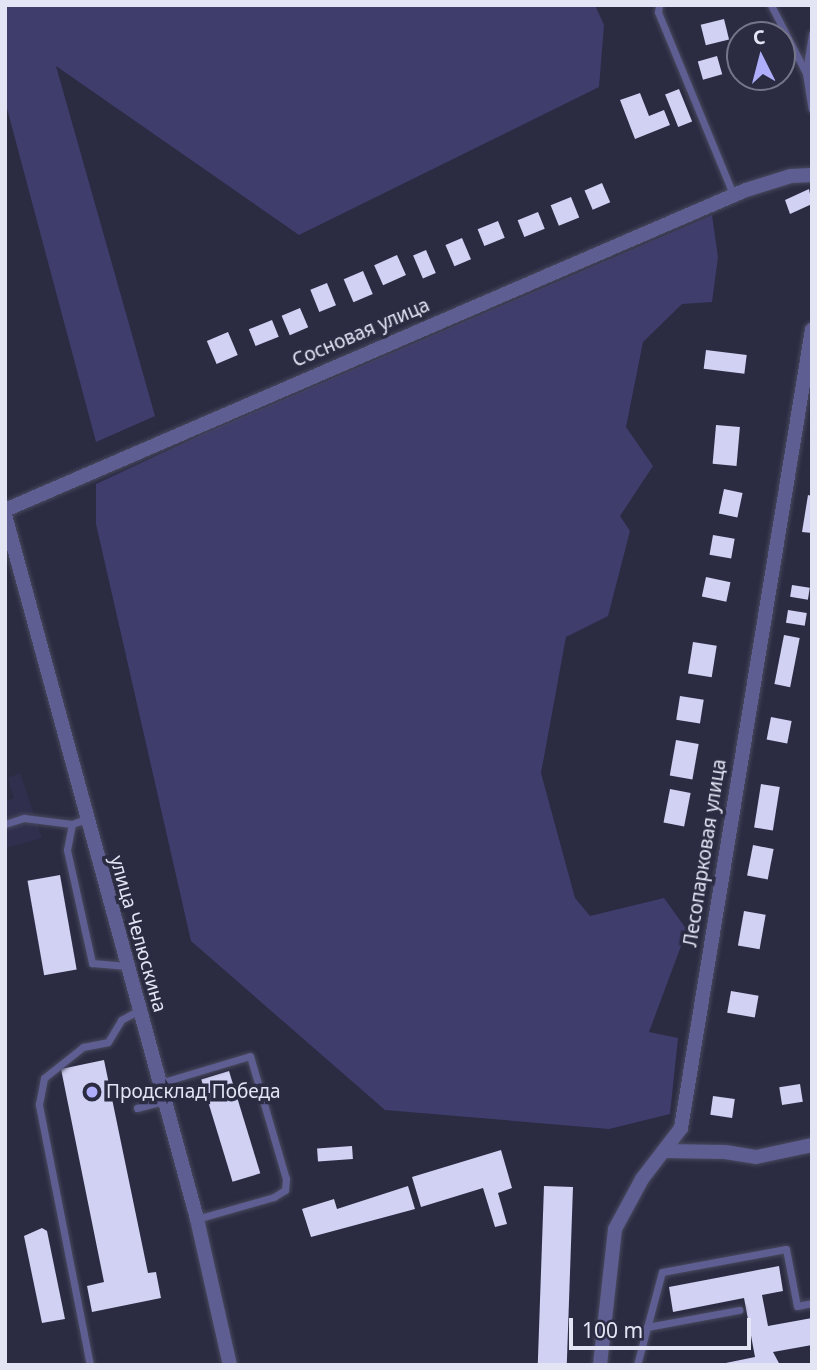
<!DOCTYPE html>
<meta charset="utf-8">
<style>
body{margin:0}
#map{position:relative;width:817px;height:1370px;overflow:hidden;background:#2b2b42;font-family:"Noto Sans",sans-serif}
div>[style]{position:absolute}
.built>*{inset:0;background:#30304e}
.green>*{inset:0;background:#3f3d6c}
.building>*{inset:0;background:#d0d1f3;transform-origin:0 0}
.roads{filter:drop-shadow(0 0 2px #49495e) drop-shadow(0 0 2px #49495e)}
.service>*{height:7px;margin:-3.5px;padding:0 3.5px;transform-origin:3.5px;border-radius:3.5px;background:#5f5e92}
.minor>*{height:14px;margin:-7px;padding:0 7px;transform-origin:7px;border-radius:7px;background:#5f5e92}
.dots>*{width:19px;height:19px;translate:-50% -50%;box-sizing:border-box;border:4px solid #2b2b42;border-radius:50%}
span{translate:-50% -50%;white-space:nowrap;text-align:center;line-height:1.15;-webkit-text-stroke:7px #2b2b42;paint-order:stroke}
.street-label{font-size:19px;color:#e4e5f4}
.poi-label{font-size:19px;color:#e4e5f4}
.left{translate:0 -50%;text-align:left}
.frame{position:absolute;inset:0;border:7px solid #e4e5f4;pointer-events:none}
.north{position:absolute;left:726px;top:21px;width:70px;height:70px;box-sizing:border-box;background:#2b2b42;border:2px solid #757589;border-radius:50%;rotate:354deg;font-size:19px;font-weight:700;line-height:28px;text-align:center;color:#e4e5f4}
.north::after{content:'';display:block;margin:auto;width:24px;height:32px;background:#afaefa;clip-path:polygon(50% 0,100% 100%,50% 72%,0 100%)}
.scale{position:absolute;left:569px;top:1318px;width:182px;height:32px;box-sizing:border-box;border:4px solid #e4e5f4;border-top:0;padding-left:9px;font-size:21px;line-height:24px;white-space:nowrap;color:#e4e5f4;-webkit-text-stroke:5px #2b2b42;paint-order:stroke}
</style>
<div id="map">
<div class="built">
<div style="clip-path:polygon(20px 773px,42px 838px,5px 848px,5px 801px,14px 798px,8px 778px)"></div>
</div>
<div class="green">
<div style="clip-path:polygon(5px 5px,595px 5px,604px 25px,599px 87px,299px 235px,56px 66px,155px 416px,96px 442px,5px 101px)"></div>
<div style="clip-path:polygon(712px 215px,718px 257px,712px 302px,682px 304px,643px 342px,626px 427px,653px 466px,620px 516px,630px 531px,608px 616px,566px 637px,541px 773px,575px 898px,590px 916px,664px 898px,687px 930px,649px 1032px,678px 1038px,670px 1114px,609px 1129px,385px 1110px,191px 941px,96px 524px,96px 484px,205px 433px)"></div>
</div>
<div class="building">
<div style="left:724px;top:19px;width:21px;height:24px;rotate:76deg"></div>
<div style="left:717px;top:56px;width:19px;height:20px;rotate:74deg"></div>
<div style="left:679px;top:89px;width:35px;height:15px;rotate:68deg"></div>
<div style="clip-path:polygon(640px 93px,649px 116px,664px 110px,670px 125px,635px 139px,620px 100px)"></div>
<div style="left:602px;top:183px;width:21px;height:19px;rotate:67deg"></div>
<div style="clip-path:polygon(809px 189px,812px 204px,790px 214px,785px 200px)"></div>
<div style="left:571px;top:197px;width:22px;height:22px;rotate:68deg"></div>
<div style="left:538px;top:212px;width:18px;height:22px;rotate:68deg"></div>
<div style="left:498px;top:221px;width:18px;height:22px;rotate:68deg"></div>
<div style="left:462px;top:238px;width:23px;height:18px;rotate:67deg"></div>
<div style="left:426px;top:250px;width:25px;height:14px;rotate:67deg"></div>
<div style="left:397px;top:255px;width:22px;height:25px;rotate:66deg"></div>
<div style="left:363px;top:271px;width:25px;height:21px;rotate:67deg"></div>
<div style="left:327px;top:283px;width:24px;height:18px;rotate:68deg"></div>
<div style="left:300px;top:308px;width:21px;height:20px;rotate:67deg"></div>
<div style="left:272px;top:320px;width:18px;height:25px;rotate:68deg"></div>
<div style="left:228px;top:332px;width:25px;height:23px;rotate:67deg"></div>
<div style="left:706px;top:350px;width:41px;height:19px;rotate:7deg"></div>
<div style="left:716px;top:425px;width:24px;height:39px;rotate:5deg"></div>
<div style="left:724px;top:489px;width:19px;height:25px;rotate:12deg"></div>
<div style="clip-path:polygon(808px 495px,812px 496px,812px 533px,802px 532px)"></div>
<div style="left:713px;top:535px;width:22px;height:20px;rotate:10deg"></div>
<div style="left:706px;top:577px;width:25px;height:20px;rotate:12deg"></div>
<div style="left:792px;top:585px;width:18px;height:12px;rotate:9deg"></div>
<div style="left:788px;top:610px;width:19px;height:13px;rotate:9deg"></div>
<div style="left:784px;top:635px;width:16px;height:50px;rotate:11deg"></div>
<div style="left:693px;top:642px;width:24px;height:32px;rotate:9deg"></div>
<div style="left:680px;top:696px;width:24px;height:24px;rotate:9deg"></div>
<div style="left:771px;top:717px;width:21px;height:23px;rotate:11deg"></div>
<div style="left:676px;top:740px;width:23px;height:36px;rotate:10deg"></div>
<div style="left:761px;top:784px;width:19px;height:44px;rotate:9deg"></div>
<div style="left:670px;top:789px;width:21px;height:34px;rotate:11deg"></div>
<div style="left:753px;top:845px;width:21px;height:31px;rotate:11deg"></div>
<div style="left:60px;top:875px;width:96px;height:33px;rotate:80deg"></div>
<div style="left:744px;top:911px;width:22px;height:35px;rotate:10deg"></div>
<div style="left:731px;top:991px;width:28px;height:22px;rotate:10deg"></div>
<div style="clip-path:polygon(104px 1060px,148px 1273px,156px 1272px,161px 1298px,92px 1312px,87px 1286px,104px 1282px,61px 1069px)"></div>
<div style="left:229px;top:1071px;width:107px;height:29px;rotate:73deg"></div>
<div style="left:800px;top:1084px;width:18px;height:21px;rotate:81deg"></div>
<div style="left:713px;top:1096px;width:22px;height:19px;rotate:8deg"></div>
<div style="left:352px;top:1146px;width:13px;height:35px;rotate:86deg"></div>
<div style="clip-path:polygon(501px 1150px,512px 1188px,498px 1193px,507px 1224px,495px 1227px,483px 1188px,421px 1207px,412px 1177px)"></div>
<div style="clip-path:polygon(408px 1186px,415px 1209px,311px 1237px,302px 1209px,334px 1199px,337px 1209px)"></div>
<div style="left:544px;top:1186px;width:29px;height:179px;rotate:2deg"></div>
<div style="clip-path:polygon(42px 1228px,47px 1231px,65px 1319px,42px 1323px,24px 1236px)"></div>
<div style="clip-path:polygon(779px 1266px,783px 1291px,762px 1295px,768px 1326px,812px 1318px,812px 1345px,773px 1352px,780px 1365px,716px 1365px,755px 1357px,744px 1298px,673px 1312px,669px 1287px)"></div>
</div>
<div class="roads">
<div class="service">
<div style="left:659px;top:5px;width:7px;rotate:98deg"></div>
<div style="left:658px;top:12px;width:199px;rotate:67.6deg"></div>
<div style="left:771px;top:5px;width:76px;rotate:62.8deg"></div>
<div style="left:806px;top:73px;width:36px;rotate:81deg"></div>
<div style="left:806px;top:72px;width:39px;rotate:-81deg"></div>
<div style="left:5px;top:824px;width:20px;rotate:-18deg"></div>
<div style="left:24px;top:818px;width:48px;rotate:7.1deg"></div>
<div style="left:72px;top:824px;width:15px;rotate:-20deg"></div>
<div style="left:72px;top:824px;width:26px;rotate:101deg"></div>
<div style="left:67px;top:850px;width:116px;rotate:77.5deg"></div>
<div style="left:92px;top:963px;width:35px;rotate:5deg"></div>
<div style="left:160px;top:1083px;width:94px;rotate:-16.7deg"></div>
<div style="left:250px;top:1056px;width:128px;rotate:73.7deg"></div>
<div style="left:286px;top:1179px;width:11px;rotate:95deg"></div>
<div style="left:285px;top:1190px;width:13px;rotate:148deg"></div>
<div style="left:274px;top:1197px;width:80px;rotate:164.1deg"></div>
<div style="left:137px;top:1108px;width:28px;rotate:-15deg"></div>
<div style="left:647px;top:1327px;width:94px;rotate:-10.5deg"></div>
<div style="left:90px;top:1365px;width:266px;rotate:-101.1deg"></div>
<div style="left:39px;top:1104px;width:26px;rotate:-79deg"></div>
<div style="left:44px;top:1078px;width:50px;rotate:-38.5deg"></div>
<div style="left:83px;top:1047px;width:25px;rotate:-11deg"></div>
<div style="left:108px;top:1042px;width:26px;rotate:-59deg"></div>
<div style="left:121px;top:1020px;width:21px;rotate:-29deg"></div>
<div style="left:637px;top:1365px;width:96px;rotate:-75deg"></div>
<div style="left:662px;top:1272px;width:126px;rotate:-10.5deg"></div>
<div style="left:786px;top:1249px;width:58px;rotate:79.1deg"></div>
<div style="left:797px;top:1306px;width:15px;rotate:-11deg"></div>
</div>
<div class="minor">
<div style="left:5px;top:510px;width:807px;rotate:-23.36deg"></div>
<div style="left:746px;top:190px;width:47px;rotate:-17.3deg"></div>
<div style="left:791px;top:176px;width:21px;rotate:-3deg"></div>
<div style="left:5px;top:515px;width:730px;rotate:74.74deg"></div>
<div style="left:197px;top:1219px;width:150px;rotate:77.3deg"></div>
<div style="left:664px;top:1151px;width:61px;rotate:0.9deg"></div>
<div style="left:725px;top:1152px;width:31px;rotate:9deg"></div>
<div style="left:756px;top:1157px;width:57px;rotate:-12.1deg"></div>
<div style="left:600px;top:1365px;width:137px;rotate:-83.7deg"></div>
<div style="left:615px;top:1229px;width:57px;rotate:-61.6deg"></div>
<div style="left:642px;top:1179px;width:64px;rotate:-52.6deg"></div>
<div style="left:681px;top:1128px;width:809px;rotate:-80.68deg"></div>
</div>
</div>
<div class="dots">
<div style="left:92px;top:1092px;background:#afaefa"></div>
</div>
<div class="street-label">
<span style="left:361px;top:333px;rotate:-23deg">Сосновая улица</span>
<span style="left:705px;top:853px;rotate:-81deg">Лесопарковая улица</span>
<span style="left:138px;top:934px;rotate:74deg">улица Челюскина</span>
</div>
<div class="poi-label">
<span class="left" style="left:106px;top:1092px">Продсклад Победа</span>
</div>
<div class="frame"></div>
<div class="north">С</div>
<div class="scale">100 m</div>
</div>
